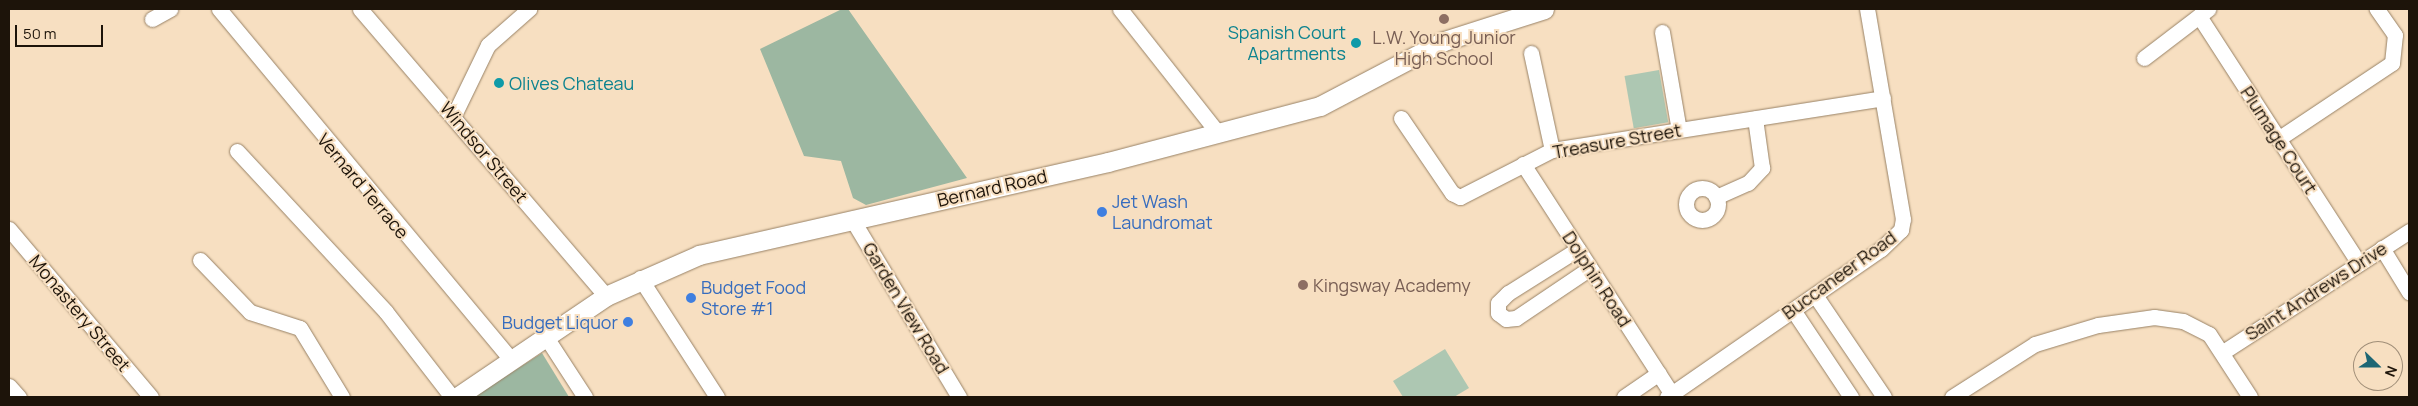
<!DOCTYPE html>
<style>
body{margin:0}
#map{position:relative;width:2418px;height:406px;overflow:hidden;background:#f7dfc1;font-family:Manrope,sans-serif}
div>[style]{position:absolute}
.green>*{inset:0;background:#adc7b2;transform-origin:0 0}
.forest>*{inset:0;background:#9cb7a1}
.roads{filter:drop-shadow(0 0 1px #988266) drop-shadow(0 0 1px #988266)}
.minor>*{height:15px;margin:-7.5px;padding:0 7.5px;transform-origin:7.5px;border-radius:7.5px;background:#fff}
.minor>.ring{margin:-7.5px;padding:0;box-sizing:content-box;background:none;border:15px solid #fff;border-radius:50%}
.major>*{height:19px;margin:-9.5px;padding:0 9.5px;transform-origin:9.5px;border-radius:9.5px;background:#fff}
.dots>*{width:14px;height:14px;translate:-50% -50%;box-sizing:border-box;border:2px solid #f7dfc1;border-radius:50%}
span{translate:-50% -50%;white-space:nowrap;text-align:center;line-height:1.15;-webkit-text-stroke:4px #f7dfc1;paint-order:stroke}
.culture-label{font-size:18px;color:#0d838f}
.right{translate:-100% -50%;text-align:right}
.left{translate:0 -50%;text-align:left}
.education-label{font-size:18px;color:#785e54}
.street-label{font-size:18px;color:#1d140a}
.shop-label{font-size:18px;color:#366cbe}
.frame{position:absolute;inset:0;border:10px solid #1d140a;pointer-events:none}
.north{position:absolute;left:2353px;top:341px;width:50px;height:50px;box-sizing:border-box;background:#f7dfc1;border:1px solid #a08e78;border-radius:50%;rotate:112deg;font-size:14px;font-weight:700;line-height:20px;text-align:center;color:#1d140a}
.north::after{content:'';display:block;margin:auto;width:18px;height:22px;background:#1d6674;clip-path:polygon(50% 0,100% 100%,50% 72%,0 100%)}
.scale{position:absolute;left:15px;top:25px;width:88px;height:22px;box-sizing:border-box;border:2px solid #1d140a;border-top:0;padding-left:6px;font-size:15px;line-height:18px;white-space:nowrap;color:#1d140a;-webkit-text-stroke:4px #f7dfc1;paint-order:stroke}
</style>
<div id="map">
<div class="green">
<div style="left:1659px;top:70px;width:53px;height:35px;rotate:80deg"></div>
<div style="clip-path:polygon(1445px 349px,1469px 388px,1454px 397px,1403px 397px,1393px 381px)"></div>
</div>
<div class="forest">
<div style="clip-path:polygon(842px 9px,848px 9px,967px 178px,866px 205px,853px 198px,841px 161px,804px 156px,760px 49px)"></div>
<div style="clip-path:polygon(542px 353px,569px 397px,473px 397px)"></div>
</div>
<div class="roads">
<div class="minor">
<div style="left:219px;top:9px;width:457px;rotate:50.2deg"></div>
<div style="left:360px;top:9px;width:378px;rotate:49.4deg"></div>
<div style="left:1120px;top:9px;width:158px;rotate:51.7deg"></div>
<div style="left:2199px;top:16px;width:294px;rotate:57.1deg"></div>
<div style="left:152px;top:19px;width:21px;rotate:-29deg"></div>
<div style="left:1662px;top:32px;width:99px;rotate:80.2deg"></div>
<div style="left:1531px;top:53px;width:99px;rotate:77.8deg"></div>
<div style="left:2144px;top:58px;width:81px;rotate:-37.4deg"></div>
<div style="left:454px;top:115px;width:78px;rotate:-64.1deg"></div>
<div style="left:488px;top:45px;width:55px;rotate:-41.3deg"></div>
<div style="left:1401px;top:118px;width:91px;rotate:55.8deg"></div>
<div style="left:1452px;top:193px;width:9px;rotate:27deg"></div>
<div style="left:1460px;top:197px;width:103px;rotate:-27.1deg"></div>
<div style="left:1552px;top:150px;width:335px;rotate:-8.9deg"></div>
<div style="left:2278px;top:139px;width:137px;rotate:-33.7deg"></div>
<div style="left:2392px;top:63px;width:28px;rotate:-84deg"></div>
<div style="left:2395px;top:35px;width:32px;rotate:-125deg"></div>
<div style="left:237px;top:151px;width:219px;rotate:47.2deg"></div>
<div style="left:386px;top:312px;width:108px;rotate:52.2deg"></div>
<div style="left:1523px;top:164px;width:274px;rotate:57.1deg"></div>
<div class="ring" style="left:1686px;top:188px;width:17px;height:17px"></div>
<div style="left:1716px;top:197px;width:35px;rotate:-24deg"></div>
<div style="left:1748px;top:183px;width:21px;rotate:-47deg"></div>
<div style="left:1762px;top:168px;width:50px;rotate:-98deg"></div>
<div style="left:852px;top:219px;width:208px;rotate:59deg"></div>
<div style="left:9px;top:229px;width:220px;rotate:49.8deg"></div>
<div style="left:2382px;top:248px;width:52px;rotate:58.5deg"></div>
<div style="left:1578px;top:249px;width:83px;rotate:147.8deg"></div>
<div style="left:1508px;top:293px;width:14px;rotate:135deg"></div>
<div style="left:1498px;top:303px;width:10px;rotate:90deg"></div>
<div style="left:1498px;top:313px;width:10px;rotate:37deg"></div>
<div style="left:1506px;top:319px;width:10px;rotate:-6deg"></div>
<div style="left:1516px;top:318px;width:89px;rotate:-34deg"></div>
<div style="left:200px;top:260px;width:72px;rotate:46.1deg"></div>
<div style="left:250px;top:312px;width:52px;rotate:17.7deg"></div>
<div style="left:300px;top:328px;width:81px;rotate:58.7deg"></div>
<div style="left:640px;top:278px;width:142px;rotate:57.1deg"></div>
<div style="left:1815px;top:295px;width:123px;rotate:55.9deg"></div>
<div style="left:1793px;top:310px;width:105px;rotate:56.3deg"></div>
<div style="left:546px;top:337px;width:72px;rotate:57deg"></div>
<div style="left:2223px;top:352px;width:222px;rotate:-33deg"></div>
<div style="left:9px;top:386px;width:15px;rotate:48deg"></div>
<div style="left:1624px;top:397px;width:42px;rotate:-34.4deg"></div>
<div style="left:1667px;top:397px;width:260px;rotate:-34.7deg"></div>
<div style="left:1881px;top:249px;width:28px;rotate:-44deg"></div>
<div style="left:1901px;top:230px;width:11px;rotate:-80deg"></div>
<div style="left:1903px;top:219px;width:213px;rotate:-99.7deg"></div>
<div style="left:1952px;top:397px;width:98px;rotate:-32.6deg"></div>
<div style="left:2035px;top:344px;width:66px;rotate:-16.8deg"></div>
<div style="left:2098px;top:325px;width:57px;rotate:-8.1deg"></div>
<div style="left:2154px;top:317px;width:29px;rotate:8deg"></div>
<div style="left:2183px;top:321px;width:29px;rotate:27deg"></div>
<div style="left:2209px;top:334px;width:75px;rotate:56.9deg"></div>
</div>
<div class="major">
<div style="left:457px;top:397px;width:180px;rotate:-34.1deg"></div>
<div style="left:606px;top:296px;width:102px;rotate:-23.8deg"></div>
<div style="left:699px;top:255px;width:419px;rotate:-12.8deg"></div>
<div style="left:1108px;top:162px;width:219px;rotate:-14.8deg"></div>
<div style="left:1320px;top:106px;width:140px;rotate:-27.7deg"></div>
<div style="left:1444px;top:41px;width:105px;rotate:-17.7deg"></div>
</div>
</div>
<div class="dots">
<div style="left:1444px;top:19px;background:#8d6e63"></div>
<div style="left:1356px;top:43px;background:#0f9aa8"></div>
<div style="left:499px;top:83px;background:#0f9aa8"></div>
<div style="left:1102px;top:212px;background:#3f7fe0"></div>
<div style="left:1303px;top:285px;background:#8d6e63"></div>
<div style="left:691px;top:298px;background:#3f7fe0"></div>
<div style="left:628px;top:322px;background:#3f7fe0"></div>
</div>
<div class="culture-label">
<span class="right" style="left:1346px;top:43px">Spanish Court<br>Apartments</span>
<span class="left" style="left:509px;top:83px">Olives Chateau</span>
</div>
<div class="education-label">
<span style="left:1444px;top:48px">L.W. Young Junior<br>High School</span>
<span class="left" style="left:1313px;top:285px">Kingsway Academy</span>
</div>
<div class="street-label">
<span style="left:2279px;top:140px;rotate:57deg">Plumage Court</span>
<span style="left:1617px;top:141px;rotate:-10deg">Treasure Street</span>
<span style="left:484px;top:152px;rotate:50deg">Windsor Street</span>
<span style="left:363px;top:186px;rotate:50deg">Vernard Terrace</span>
<span style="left:992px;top:188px;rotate:-13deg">Bernard Road</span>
<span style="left:1839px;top:275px;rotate:-36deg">Buccaneer Road</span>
<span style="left:1597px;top:279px;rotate:57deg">Dolphin Road</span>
<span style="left:2316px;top:291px;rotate:-33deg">Saint Andrews Drive</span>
<span style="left:906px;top:308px;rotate:59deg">Garden View Road</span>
<span style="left:80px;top:313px;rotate:50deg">Monastery Street</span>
</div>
<div class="shop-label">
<span class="left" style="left:1112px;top:212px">Jet Wash<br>Laundromat</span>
<span class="left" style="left:701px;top:298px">Budget Food<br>Store #1</span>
<span class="right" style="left:618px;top:322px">Budget Liquor</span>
</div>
<div class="frame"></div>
<div class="north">N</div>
<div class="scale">50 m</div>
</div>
